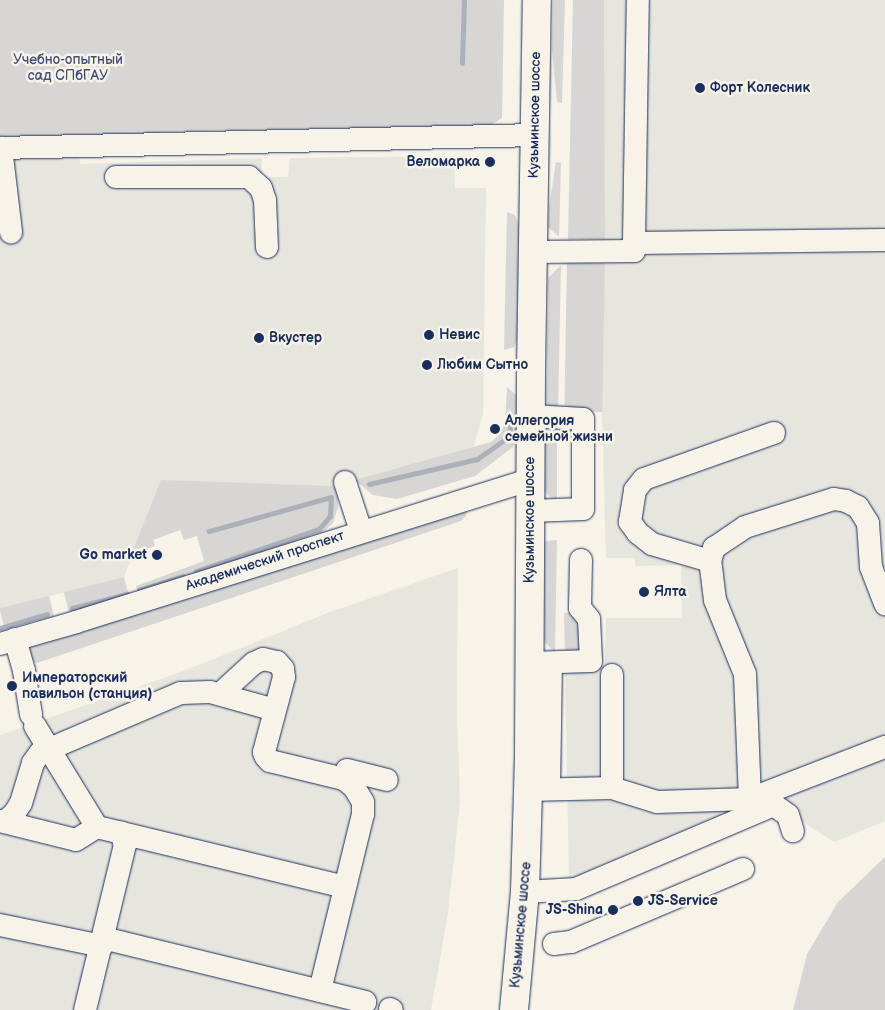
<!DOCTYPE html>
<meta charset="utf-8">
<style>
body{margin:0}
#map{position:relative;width:885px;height:1010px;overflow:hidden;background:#f7f3e8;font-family:"Balsamiq Sans",sans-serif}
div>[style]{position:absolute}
.built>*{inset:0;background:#e6e5de}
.green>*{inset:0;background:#d7d6d4;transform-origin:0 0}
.stream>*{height:5px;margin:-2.5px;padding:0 2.5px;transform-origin:2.5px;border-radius:2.5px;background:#acb0b9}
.roads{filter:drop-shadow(0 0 1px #1b2f5e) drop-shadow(0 0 1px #1b2f5e)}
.minor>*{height:22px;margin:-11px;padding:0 11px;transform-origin:11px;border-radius:11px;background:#f7f3e8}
.major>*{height:28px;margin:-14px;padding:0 14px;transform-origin:14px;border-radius:14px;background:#f7f3e8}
.dots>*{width:14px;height:14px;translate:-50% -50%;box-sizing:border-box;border:2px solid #f7f3e8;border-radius:50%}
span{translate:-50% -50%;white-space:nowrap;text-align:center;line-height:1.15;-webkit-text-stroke:5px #f7f3e8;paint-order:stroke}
.park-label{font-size:14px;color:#415076}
.poi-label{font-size:14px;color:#1b2f5e;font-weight:700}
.left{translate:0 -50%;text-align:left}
.right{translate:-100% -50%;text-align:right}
.street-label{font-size:14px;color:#1b2f5e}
</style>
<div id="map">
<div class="built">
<div style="clip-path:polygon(604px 0,885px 0,885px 821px,834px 842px,766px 798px,569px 881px,565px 667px,605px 666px,606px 618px,682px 618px,681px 565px,635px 566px,635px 558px,606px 558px,602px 412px,605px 243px)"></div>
<div style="clip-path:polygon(79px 155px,80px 164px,262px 158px,262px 177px,288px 177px,290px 158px,454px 156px,455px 188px,486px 188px,483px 414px,473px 448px,338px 486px,276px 484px,140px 535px,124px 577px,0 609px,0 156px)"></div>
<div style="clip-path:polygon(458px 568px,457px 713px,460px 802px,448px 913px,431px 1010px,0 1010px,0 735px,189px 669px,330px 612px)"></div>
</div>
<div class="green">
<div style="clip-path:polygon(0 0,504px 0,502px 118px,488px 127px,202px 131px,0 139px)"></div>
<div style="clip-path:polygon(553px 0,565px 0,562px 103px,557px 102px,552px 51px)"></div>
<div style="clip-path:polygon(573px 0,604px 0,605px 240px,568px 239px)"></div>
<div style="clip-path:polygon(556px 162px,561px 163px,559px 237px,548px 227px,549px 207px)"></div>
<div style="clip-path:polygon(507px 212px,515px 215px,519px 225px,518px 338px,514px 347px,504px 350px)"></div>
<div style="left:605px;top:260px;width:152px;height:38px;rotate:91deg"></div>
<div style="clip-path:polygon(561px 265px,558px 412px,546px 404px,548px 278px)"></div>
<div style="clip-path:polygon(507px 387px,517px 396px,518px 403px,517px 440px,513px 447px,475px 476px,397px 499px,373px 495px,355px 480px,491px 442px,500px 434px,505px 424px)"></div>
<div style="clip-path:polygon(557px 426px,557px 499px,551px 498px,544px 490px,544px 436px,548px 431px)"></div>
<div style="clip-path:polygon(161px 480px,338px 486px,338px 507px,333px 523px,322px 533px,138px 594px,136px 586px,204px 561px,197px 536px,184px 540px,180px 530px,153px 540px,155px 546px,131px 555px)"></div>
<div style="clip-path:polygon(467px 511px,466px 516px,461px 521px,37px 663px,32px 661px,28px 650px,30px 646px)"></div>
<div style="clip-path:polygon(557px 540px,555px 653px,543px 640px,544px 541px)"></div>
<div style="clip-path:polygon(124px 577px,129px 595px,69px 613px,64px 592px)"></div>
<div style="left:49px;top:596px;width:21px;height:51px;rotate:76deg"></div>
<div style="clip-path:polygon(564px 613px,574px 613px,576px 621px,580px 625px,587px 657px,565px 656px)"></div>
<div style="clip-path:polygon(885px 857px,885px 1010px,793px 1010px,807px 954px,838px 902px)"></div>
</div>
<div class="stream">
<div style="left:462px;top:63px;width:63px;rotate:-88.2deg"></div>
<div style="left:369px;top:484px;width:111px;rotate:-13deg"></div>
<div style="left:477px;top:459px;width:39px;rotate:-35deg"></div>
<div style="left:509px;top:437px;width:20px;rotate:-84deg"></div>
<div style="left:196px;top:571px;width:130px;rotate:-18.9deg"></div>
<div style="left:319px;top:529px;width:17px;rotate:-50deg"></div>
<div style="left:330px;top:516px;width:19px;rotate:-87deg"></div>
<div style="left:331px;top:497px;width:127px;rotate:164.4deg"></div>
<div style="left:139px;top:590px;width:46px;rotate:-17.7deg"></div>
<div style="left:72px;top:608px;width:57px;rotate:-14.3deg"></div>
<div style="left:0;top:628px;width:49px;rotate:-16.6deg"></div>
</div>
<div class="roads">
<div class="minor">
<div style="left:0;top:148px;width:534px;rotate:-1.39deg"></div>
<div style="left:1px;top:148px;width:85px;rotate:83.2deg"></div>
<div style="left:116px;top:177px;width:133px"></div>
<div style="left:249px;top:177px;width:16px;rotate:43deg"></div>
<div style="left:261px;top:188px;width:13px;rotate:72deg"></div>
<div style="left:265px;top:200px;width:47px;rotate:87.6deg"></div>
<div style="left:634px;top:243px;width:243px;rotate:-89.1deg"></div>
<div style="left:533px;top:252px;width:101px;rotate:-0.6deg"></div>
<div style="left:634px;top:251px;width:8px;rotate:-90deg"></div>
<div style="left:634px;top:243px;width:251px;rotate:-0.7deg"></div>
<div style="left:345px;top:482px;width:52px;rotate:71.9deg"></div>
<div style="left:531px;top:511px;width:52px;rotate:-2.2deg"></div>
<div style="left:583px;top:509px;width:90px;rotate:-90deg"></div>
<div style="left:583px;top:419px;width:52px;rotate:-176.7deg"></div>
<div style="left:710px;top:561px;width:60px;rotate:-163.7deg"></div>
<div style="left:652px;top:544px;width:18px;rotate:-142deg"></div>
<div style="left:638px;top:533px;width:14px;rotate:-126deg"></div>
<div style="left:630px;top:522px;width:32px;rotate:-81deg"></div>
<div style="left:635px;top:490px;width:14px;rotate:-51deg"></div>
<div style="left:644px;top:479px;width:138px;rotate:-19.5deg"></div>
<div style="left:15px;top:639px;width:33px;rotate:74deg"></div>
<div style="left:24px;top:671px;width:44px;rotate:80.8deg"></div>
<div style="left:0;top:644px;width:79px;rotate:-16.1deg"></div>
<div style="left:76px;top:622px;width:477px;rotate:-17.4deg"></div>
<div style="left:529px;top:663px;width:62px;rotate:-1.8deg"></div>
<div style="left:591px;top:661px;width:42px;rotate:-92.7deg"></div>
<div style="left:589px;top:619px;width:14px;rotate:-129deg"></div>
<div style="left:580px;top:608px;width:48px;rotate:-88.8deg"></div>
<div style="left:220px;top:694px;width:46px;rotate:-42.4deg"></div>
<div style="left:254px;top:663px;width:10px;rotate:-24deg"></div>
<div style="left:263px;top:659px;width:14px;rotate:12deg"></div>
<div style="left:277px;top:662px;width:9px;rotate:49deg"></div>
<div style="left:283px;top:669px;width:8px;rotate:83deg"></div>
<div style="left:284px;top:677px;width:78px;rotate:104.9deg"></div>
<div style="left:264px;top:752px;width:5px;rotate:68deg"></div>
<div style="left:266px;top:757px;width:6px;rotate:45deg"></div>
<div style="left:270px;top:761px;width:76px;rotate:13.7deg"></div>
<div style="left:344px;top:779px;width:13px;rotate:39deg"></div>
<div style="left:354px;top:787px;width:17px;rotate:59deg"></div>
<div style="left:363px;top:802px;width:12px;rotate:90deg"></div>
<div style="left:363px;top:814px;width:182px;rotate:103.7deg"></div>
<div style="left:35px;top:726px;width:119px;rotate:58.5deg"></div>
<div style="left:97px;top:827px;width:255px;rotate:13.6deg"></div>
<div style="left:344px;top:779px;width:9px;rotate:-72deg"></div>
<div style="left:347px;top:770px;width:41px;rotate:14deg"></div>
<div style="left:612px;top:788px;width:47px;rotate:17.3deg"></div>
<div style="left:657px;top:802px;width:93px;rotate:-1.8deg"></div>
<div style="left:750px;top:799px;width:145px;rotate:-21.1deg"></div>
<div style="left:549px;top:789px;width:126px;rotate:-89.1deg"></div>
<div style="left:528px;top:790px;width:84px;rotate:-1.4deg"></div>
<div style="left:612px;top:788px;width:113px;rotate:-90deg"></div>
<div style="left:750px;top:799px;width:125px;rotate:-92.3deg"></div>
<div style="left:745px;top:674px;width:80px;rotate:-112.1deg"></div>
<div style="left:715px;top:600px;width:39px;rotate:-97deg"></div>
<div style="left:710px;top:561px;width:14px;rotate:-73deg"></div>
<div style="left:714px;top:548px;width:37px;rotate:-34deg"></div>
<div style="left:745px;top:527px;width:93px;rotate:-17.5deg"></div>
<div style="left:834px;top:499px;width:12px;rotate:9deg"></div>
<div style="left:846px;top:501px;width:13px;rotate:27deg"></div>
<div style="left:858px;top:507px;width:19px;rotate:58deg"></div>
<div style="left:868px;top:523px;width:44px;rotate:86.1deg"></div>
<div style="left:871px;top:567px;width:40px;rotate:69deg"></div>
<div style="left:0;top:821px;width:78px;rotate:14deg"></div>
<div style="left:76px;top:840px;width:25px;rotate:-32deg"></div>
<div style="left:5px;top:822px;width:12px;rotate:-42deg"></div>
<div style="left:14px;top:814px;width:13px;rotate:-58deg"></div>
<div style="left:21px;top:803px;width:42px;rotate:-73.3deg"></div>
<div style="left:33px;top:763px;width:12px;rotate:-55deg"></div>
<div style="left:40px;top:753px;width:153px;rotate:-23.1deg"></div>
<div style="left:181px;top:693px;width:29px;rotate:-2deg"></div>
<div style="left:210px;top:692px;width:67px;rotate:15.5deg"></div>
<div style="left:525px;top:892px;width:51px;rotate:-3.4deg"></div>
<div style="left:576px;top:889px;width:215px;rotate:-23deg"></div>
<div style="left:774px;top:805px;width:17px;rotate:36deg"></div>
<div style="left:788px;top:815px;width:17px;rotate:73deg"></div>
<div style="left:0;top:925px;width:104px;rotate:11.6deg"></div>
<div style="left:103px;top:938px;width:270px;rotate:13.7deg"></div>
<div style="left:554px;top:944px;width:17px;rotate:-7deg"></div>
<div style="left:571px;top:942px;width:187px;rotate:-23deg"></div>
<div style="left:390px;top:1009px;width:2px;rotate:27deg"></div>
<div style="left:85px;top:1010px;width:170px;rotate:-76.4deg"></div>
<div style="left:125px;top:845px;width:13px;rotate:-108deg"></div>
</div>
<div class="major">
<div style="left:514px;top:1010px;width:119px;rotate:-84.7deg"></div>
<div style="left:525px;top:892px;width:138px;rotate:-88.3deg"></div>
<div style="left:529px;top:754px;width:383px;rotate:-89.7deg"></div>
<div style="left:531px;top:371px;width:371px;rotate:-89.1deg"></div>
</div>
</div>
<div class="dots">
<div style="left:700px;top:88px;background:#1b2f5e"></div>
<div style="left:490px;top:162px;background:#1b2f5e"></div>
<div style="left:429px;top:335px;background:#1b2f5e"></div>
<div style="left:259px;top:338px;background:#1b2f5e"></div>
<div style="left:427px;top:365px;background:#1b2f5e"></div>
<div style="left:495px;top:429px;background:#1b2f5e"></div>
<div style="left:157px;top:555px;background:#1b2f5e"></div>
<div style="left:644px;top:592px;background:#1b2f5e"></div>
<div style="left:12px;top:686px;background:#1b2f5e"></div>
<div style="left:638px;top:901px;background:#1b2f5e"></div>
<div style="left:613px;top:910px;background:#1b2f5e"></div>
</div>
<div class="park-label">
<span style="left:68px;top:68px">Учебно-опытный<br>сад СПбГАУ</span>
</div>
<div class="poi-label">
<span class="left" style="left:710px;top:88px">Форт Колесник</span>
<span class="right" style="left:480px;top:162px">Веломарка</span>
<span class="left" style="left:439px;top:335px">Невис</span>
<span class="left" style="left:269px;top:338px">Вкустер</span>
<span class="left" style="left:437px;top:365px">Любим Сытно</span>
<span class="left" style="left:505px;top:429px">Аллегория<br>семейной жизни</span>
<span class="right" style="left:147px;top:555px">Go market</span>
<span class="left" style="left:654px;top:592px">Ялта</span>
<span class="left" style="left:22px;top:686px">Императорский<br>павильон (станция)</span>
<span class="left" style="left:648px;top:901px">JS-Service</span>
<span class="right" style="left:603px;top:910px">JS-Shina</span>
</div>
<div class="street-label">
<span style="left:535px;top:115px;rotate:-89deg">Кузьминское шоссе</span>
<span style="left:530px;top:520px;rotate:-90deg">Кузьминское шоссе</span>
<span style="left:265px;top:561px;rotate:-18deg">Академический проспект</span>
<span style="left:521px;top:925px;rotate:-85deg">Кузьминское шоссе</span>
</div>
</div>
